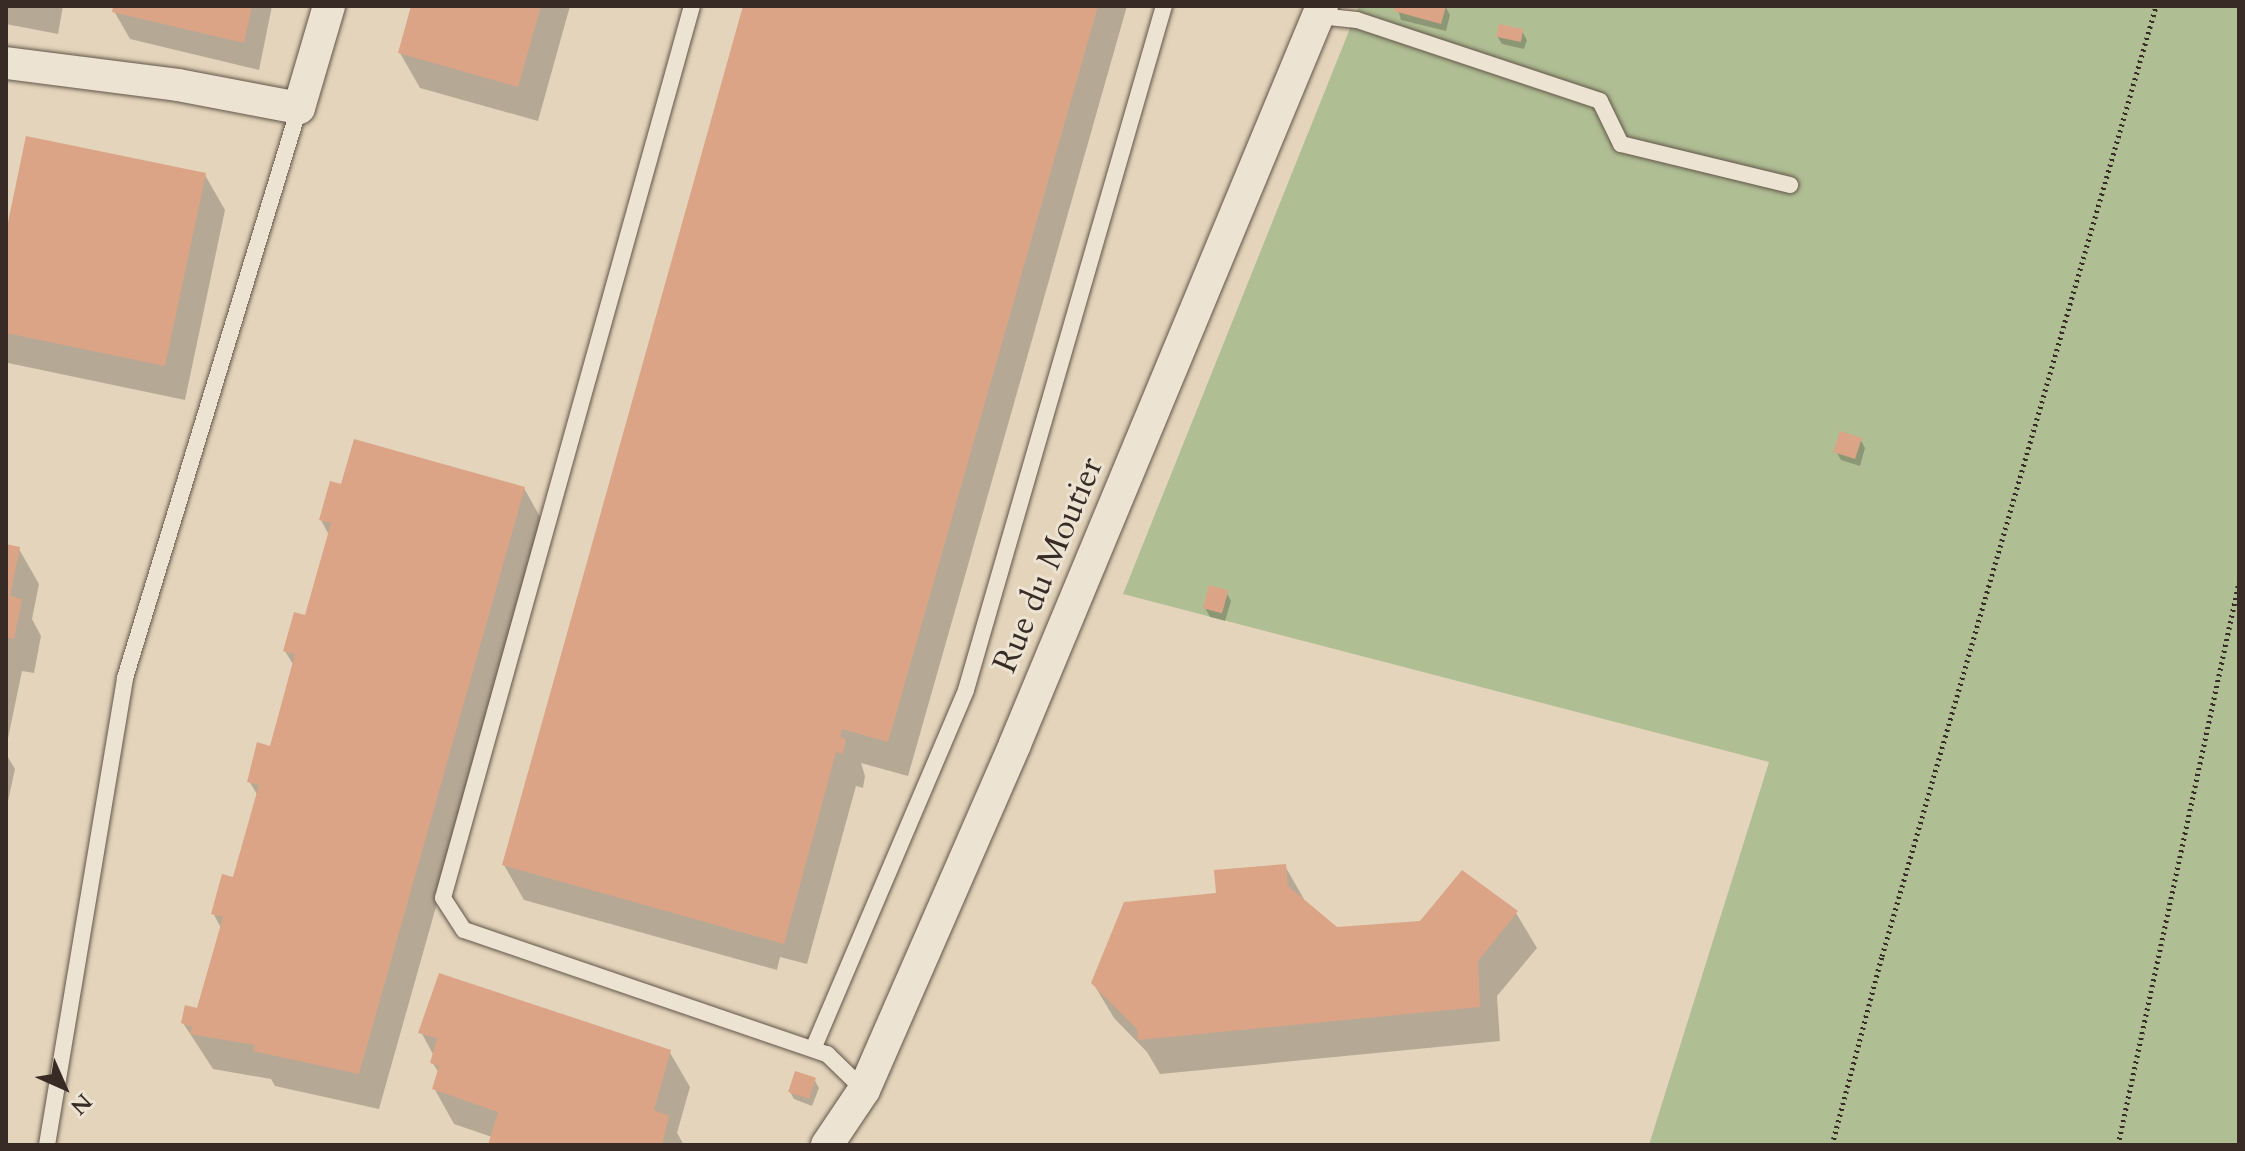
<!DOCTYPE html>
<style>
body{margin:0}
#map{position:relative;width:2245px;height:1151px;overflow:hidden;background:#e3d4bb;font-family:Cardo,serif}
div>[style]{position:absolute}
.green>*{inset:0;background:#afbe93}
.shadow>*{inset:0;background:#0003}
.building>*{inset:0;background:#dba486;transform-origin:0 0}
.path>*{height:5px;margin-top:-2.5px;transform-origin:0;background:repeating-linear-gradient(90deg,#382b25 0 2px,transparent 0 6px)}
.roads{filter:drop-shadow(0 0 2px #63554a) drop-shadow(0 0 2px #63554a)}
.service>*{height:16px;margin:-8px;padding:0 8px;transform-origin:8px;border-radius:8px;background:#ede3d3}
.minor>*{height:32px;margin:-16px;padding:0 16px;transform-origin:16px;border-radius:16px;background:#ede3d3}
span{translate:-50% -50%;white-space:nowrap;text-align:center;line-height:1.15;-webkit-text-stroke:6px #ede3d3;paint-order:stroke}
.street-label{font-size:34px;color:#382b25}
.frame{position:absolute;inset:0;border:8px solid #382b25;pointer-events:none}
.north{position:absolute;left:24px;top:1047px;width:80px;height:80px;-webkit-text-stroke:6px #ede3d3;paint-order:stroke;rotate:135deg;font-size:22px;font-weight:700;line-height:32px;text-align:center;color:#382b25}
.north::after{content:'';display:block;margin:auto;width:28px;height:36px;background:#382b25;clip-path:polygon(50% 0,100% 100%,50% 72%,0 100%)}
</style>
<div id="map">
<div class="green">
<div style="clip-path:polygon(1359px 6px,2239px 6px,2239px 1145px,1649px 1145px,1769px 762px,1123px 594px)"></div>
</div>
<div class="shadow">
<div style="clip-path:polygon(6px 6px,63px 6px,58px 34px,6px 24px)"></div>
<div style="clip-path:polygon(115px 6px,272px 6px,259px 70px,130px 39px,114px 11px)"></div>
<div style="clip-path:polygon(413px 6px,570px 6px,538px 121px,420px 88px,400px 53px)"></div>
<div style="clip-path:polygon(745px 6px,1127px 6px,908px 776px,861px 763px,865px 776px,863px 788px,856px 786px,807px 964px,780px 957px,777px 970px,524px 900px,504px 865px)"></div>
<div style="clip-path:polygon(1397px 6px,1445px 6px,1450px 15px,1446px 31px,1401px 20px)"></div>
<div style="clip-path:polygon(1522px 31px,1527px 40px,1524px 49px,1502px 44px,1497px 36px)"></div>
<div style="clip-path:polygon(205px 175px,225px 210px,185px 400px,8px 363px,6px 242px)"></div>
<div style="clip-path:polygon(1860px 439px,1865px 448px,1860px 466px,1841px 460px,1836px 451px)"></div>
<div style="clip-path:polygon(343px 487px,524px 488px,544px 524px,379px 1109px,275px 1086px,271px 1079px,213px 1069px,183px 1023px,198px 1010px,221px 928px,213px 913px,235px 880px,258px 796px,249px 781px,271px 748px,294px 666px,285px 651px,307px 618px,329px 535px,321px 520px)"></div>
<div style="clip-path:polygon(6px 546px,19px 549px,39px 584px,32px 619px,41px 636px,34px 673px,22px 671px,6px 748px)"></div>
<div style="clip-path:polygon(1226px 592px,1231px 601px,1225px 621px,1210px 617px,1205px 608px)"></div>
<div style="clip-path:polygon(6px 754px,15px 769px,7px 806px,6px 806px)"></div>
<div style="clip-path:polygon(1285px 866px,1305px 901px,1336px 929px,1516px 913px,1537px 948px,1497px 996px,1500px 1041px,1160px 1074px,1147px 1052px,1114px 1018px,1093px 983px,1218px 895px)"></div>
<div style="clip-path:polygon(421px 1032px,669px 1051px,690px 1087px,677px 1133px,684px 1145px,490px 1145px,492px 1137px,454px 1124px,434px 1088px,439px 1073px,432px 1062px,434px 1056px)"></div>
<div style="clip-path:polygon(814px 1079px,819px 1088px,812px 1106px,794px 1099px,789px 1090px)"></div>
</div>
<div class="building">
<div style="clip-path:polygon(113px 6px,252px 6px,244px 43px,112px 12px)"></div>
<div style="clip-path:polygon(411px 6px,541px 6px,518px 87px,398px 53px)"></div>
<div style="clip-path:polygon(743px 6px,1098px 6px,888px 742px,842px 729px,840px 737px,846px 739px,843px 754px,836px 752px,784px 944px,502px 865px)"></div>
<div style="clip-path:polygon(1395px 6px,1446px 6px,1441px 24px,1394px 11px)"></div>
<div style="left:1499px;top:24px;width:25px;height:13px;rotate:12deg"></div>
<div style="clip-path:polygon(26px 136px,206px 173px,165px 366px,6px 333px,6px 232px)"></div>
<div style="left:1840px;top:431px;width:23px;height:22px;rotate:18deg"></div>
<div style="clip-path:polygon(354px 439px,525px 487px,359px 1074px,253px 1051px,255px 1045px,190px 1034px,192px 1027px,181px 1023px,185px 1005px,197px 1008px,223px 917px,211px 914px,222px 874px,233px 877px,259px 785px,247px 782px,257px 742px,270px 746px,295px 654px,283px 651px,294px 612px,305px 615px,331px 523px,319px 520px,330px 481px,341px 484px)"></div>
<div style="clip-path:polygon(6px 544px,20px 547px,10px 596px,22px 599px,14px 639px,6px 637px)"></div>
<div style="left:1209px;top:585px;width:20px;height:24px;rotate:15deg"></div>
<div style="clip-path:polygon(1286px 864px,1288px 886px,1337px 927px,1420px 921px,1462px 870px,1518px 911px,1478px 961px,1480px 1007px,1138px 1040px,1137px 1029px,1091px 983px,1124px 902px,1216px 893px,1214px 870px)"></div>
<div style="clip-path:polygon(439px 973px,671px 1050px,654px 1110px,669px 1116px,662px 1145px,488px 1145px,498px 1112px,432px 1089px,439px 1066px,430px 1063px,437px 1038px,418px 1033px)"></div>
<div style="left:795px;top:1071px;width:22px;height:22px;rotate:18deg"></div>
</div>
<div class="path">
<div style="left:1832px;top:1145px;width:196px;rotate:-75.2deg"></div>
<div style="left:1882px;top:956px;width:989px;rotate:-73.91deg"></div>
<div style="left:2118px;top:1145px;width:576px;rotate:-77.87deg"></div>
</div>
<div class="roads">
<div class="service">
<div style="left:692px;top:6px;width:926px;rotate:105.6deg"></div>
<div style="left:443px;top:898px;width:38px;rotate:57deg"></div>
<div style="left:464px;top:930px;width:384px;rotate:18.9deg"></div>
<div style="left:827px;top:1054px;width:52px;rotate:44.2deg"></div>
<div style="left:1319px;top:16px;width:38px;rotate:6deg"></div>
<div style="left:1357px;top:20px;width:256px;rotate:18.4deg"></div>
<div style="left:1600px;top:101px;width:48px;rotate:64deg"></div>
<div style="left:1621px;top:144px;width:174px;rotate:13.6deg"></div>
<div style="left:813px;top:1049px;width:390px;rotate:-66.9deg"></div>
<div style="left:966px;top:690px;width:712px;rotate:-73.86deg"></div>
<div style="left:47px;top:1145px;width:473px;rotate:-80.5deg"></div>
<div style="left:125px;top:678px;width:596px;rotate:-73.02deg"></div>
</div>
<div class="minor">
<div style="left:6px;top:63px;width:173px;rotate:7.3deg"></div>
<div style="left:178px;top:85px;width:123px;rotate:10.8deg"></div>
<div style="left:299px;top:108px;width:106px;rotate:-73.6deg"></div>
<div style="left:827px;top:1145px;width:66px;rotate:-56.1deg"></div>
<div style="left:864px;top:1090px;width:378px;rotate:-66.4deg"></div>
<div style="left:1015px;top:744px;width:799px;rotate:-67.41deg"></div>
</div>
</div>
<div class="street-label">
<span style="left:1048px;top:565px;rotate:-67deg">Rue du Moutier</span>
</div>
<div class="frame"></div>
<div class="north">N</div>
</div>
